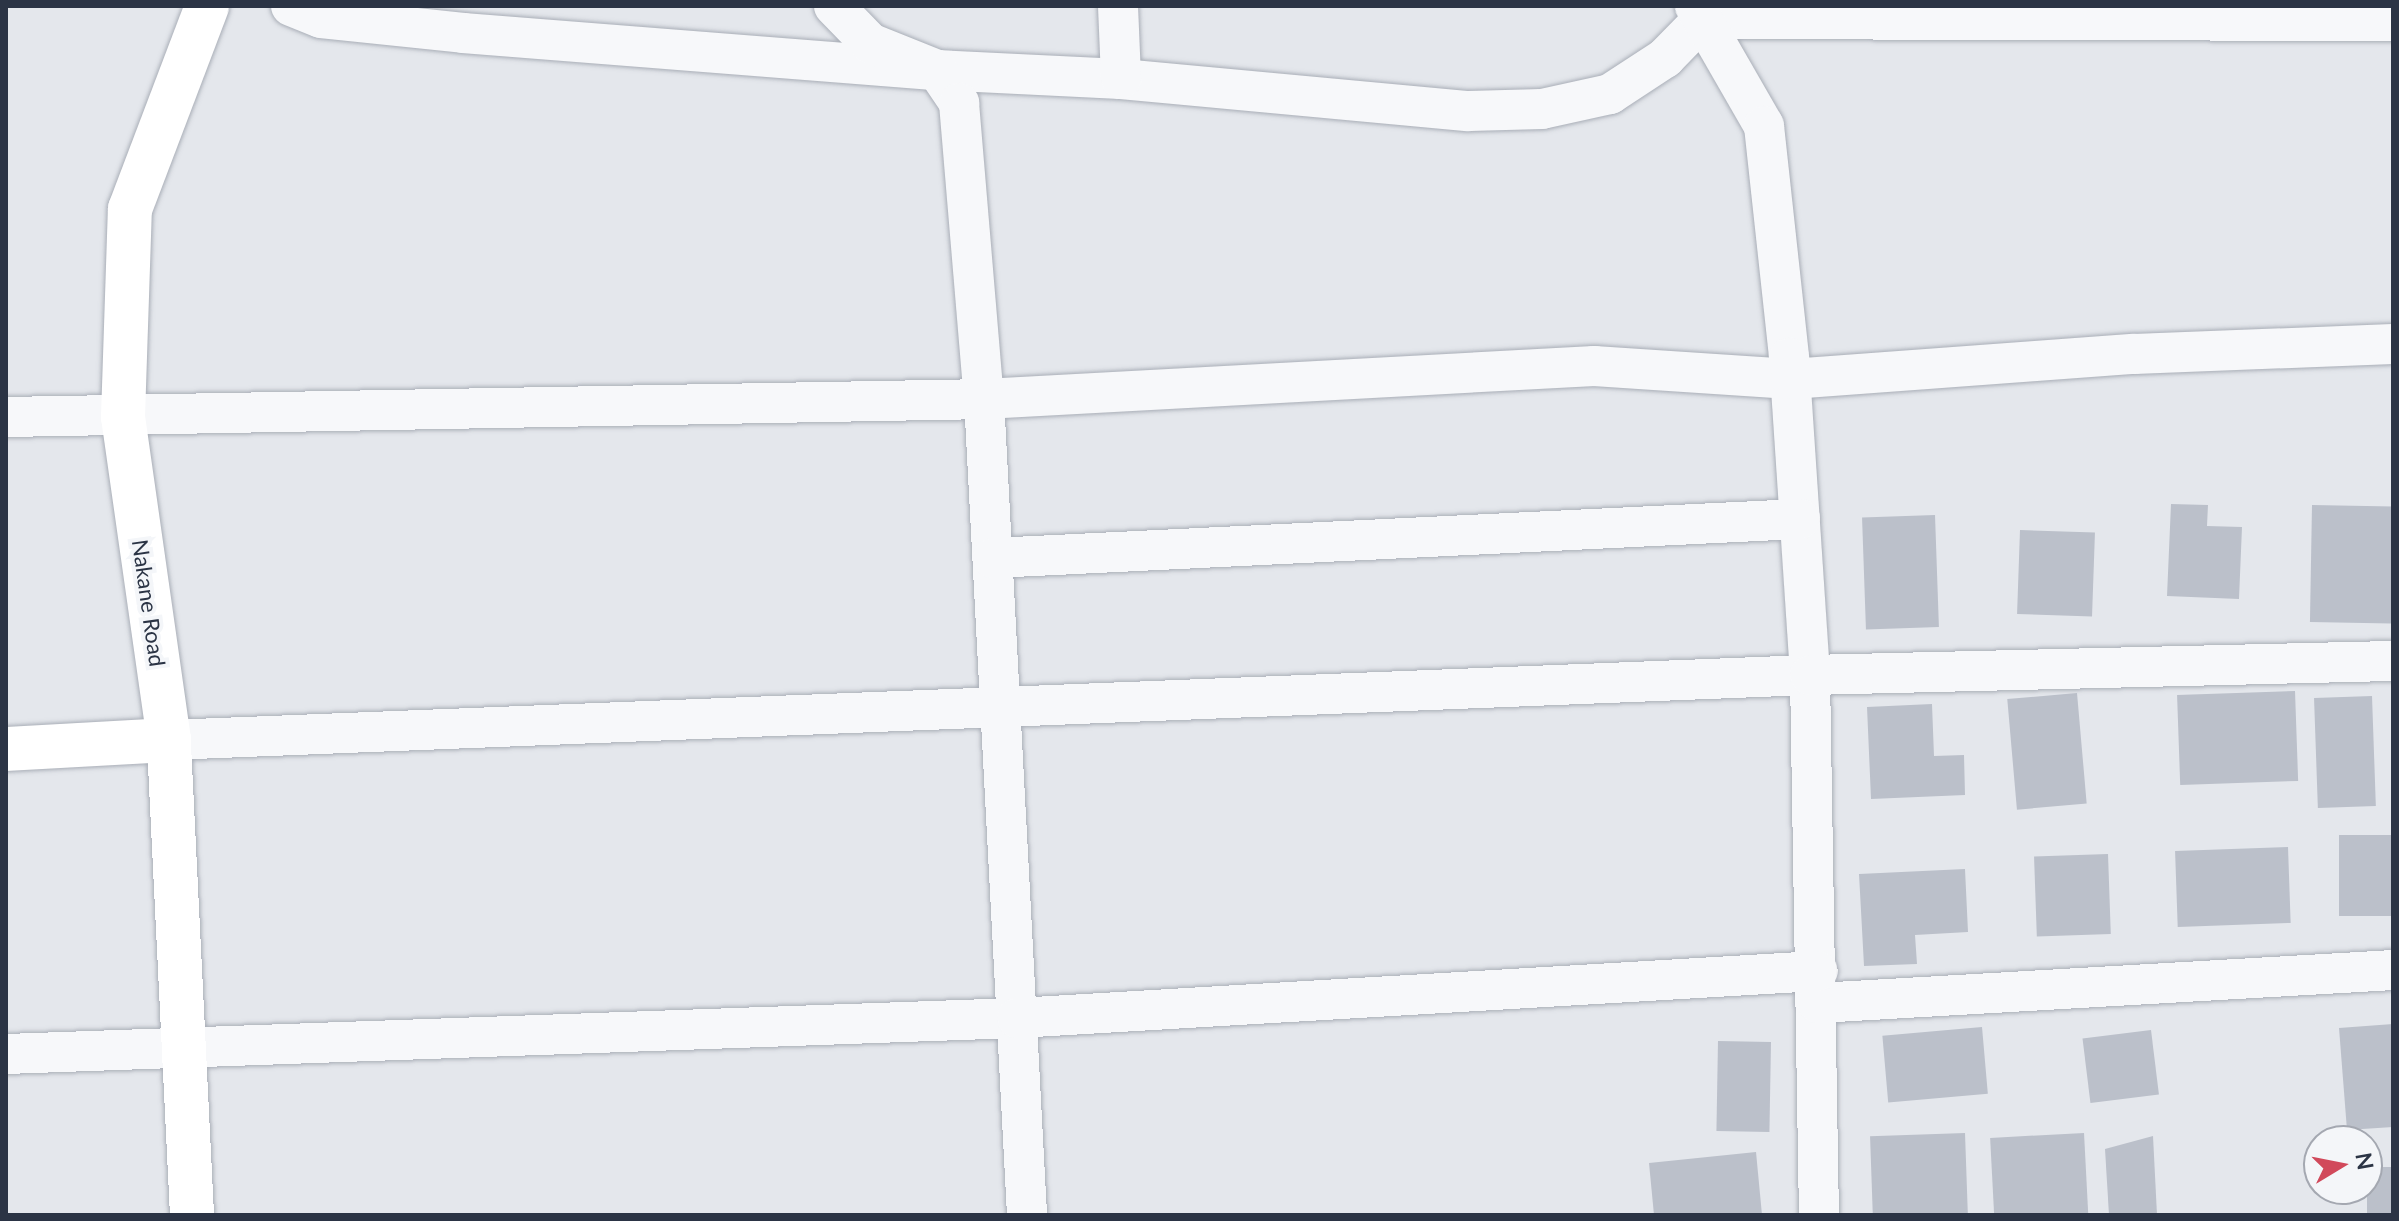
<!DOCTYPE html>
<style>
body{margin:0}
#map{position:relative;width:2399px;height:1221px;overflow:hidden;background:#e4e7ec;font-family:Lato,sans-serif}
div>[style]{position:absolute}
.building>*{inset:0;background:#bbc0ca;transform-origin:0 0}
.roads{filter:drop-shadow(0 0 2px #a9aeb7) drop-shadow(0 0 2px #a9aeb7)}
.street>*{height:40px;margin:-20px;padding:0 20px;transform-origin:20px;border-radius:20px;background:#f7f8fa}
.secondary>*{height:44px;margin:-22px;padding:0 22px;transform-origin:22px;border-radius:22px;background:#fff}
span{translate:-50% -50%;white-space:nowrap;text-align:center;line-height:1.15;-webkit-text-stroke:8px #f4f6f9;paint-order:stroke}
.street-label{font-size:22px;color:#2b3445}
.frame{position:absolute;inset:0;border:8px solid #2b3445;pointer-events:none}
.north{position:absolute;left:2303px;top:1125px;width:80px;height:80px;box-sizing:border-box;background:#f4f6f9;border:2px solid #a4a8b1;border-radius:50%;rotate:80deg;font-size:22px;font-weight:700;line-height:32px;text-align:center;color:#2b3445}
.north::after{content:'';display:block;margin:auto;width:28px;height:36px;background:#d1495b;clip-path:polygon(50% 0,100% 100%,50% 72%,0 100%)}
</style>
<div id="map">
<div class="building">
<div style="clip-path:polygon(2171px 504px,2208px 505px,2207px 526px,2242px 527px,2239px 599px,2167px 596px)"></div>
<div style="left:2312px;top:505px;width:81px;height:117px;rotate:1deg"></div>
<div style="left:1935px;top:515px;width:112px;height:73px;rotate:88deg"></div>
<div style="left:2020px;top:530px;width:75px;height:84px;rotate:2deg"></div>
<div style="left:2295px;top:691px;width:90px;height:118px;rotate:88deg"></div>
<div style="left:2077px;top:693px;width:111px;height:70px;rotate:85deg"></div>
<div style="left:2372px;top:696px;width:110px;height:58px;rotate:88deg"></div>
<div style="clip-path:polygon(1932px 704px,1934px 756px,1964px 755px,1965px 795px,1871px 799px,1867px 707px)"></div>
<div style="left:2393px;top:835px;width:81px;height:54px;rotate:90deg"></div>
<div style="left:2288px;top:847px;width:76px;height:113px;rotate:88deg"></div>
<div style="left:2108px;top:854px;width:80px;height:74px;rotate:88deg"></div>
<div style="clip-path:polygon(1965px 869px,1968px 932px,1915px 935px,1917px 964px,1864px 966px,1859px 874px)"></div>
<div style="clip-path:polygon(2393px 1024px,2393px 1127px,2347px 1130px,2339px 1028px)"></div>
<div style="left:1982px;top:1027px;width:67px;height:100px;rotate:85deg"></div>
<div style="left:2151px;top:1030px;width:65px;height:69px;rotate:83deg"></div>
<div style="left:1718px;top:1041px;width:53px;height:90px;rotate:1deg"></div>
<div style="left:1965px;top:1133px;width:82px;height:95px;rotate:88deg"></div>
<div style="left:2084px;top:1133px;width:82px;height:94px;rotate:87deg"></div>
<div style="clip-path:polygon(2153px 1136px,2157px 1215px,2109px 1215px,2105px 1149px)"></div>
<div style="clip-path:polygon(1756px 1152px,1762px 1215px,1654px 1215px,1649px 1163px)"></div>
<div style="left:2367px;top:1167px;width:26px;height:48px"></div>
</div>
<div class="roads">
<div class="street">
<div style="left:291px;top:6px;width:32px;rotate:22deg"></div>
<div style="left:321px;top:18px;width:143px;rotate:6deg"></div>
<div style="left:463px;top:33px;width:475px;rotate:4.5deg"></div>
<div style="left:937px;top:70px;width:184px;rotate:2.8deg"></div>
<div style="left:1121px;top:79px;width:349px;rotate:5.3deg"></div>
<div style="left:1469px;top:111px;width:73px;rotate:-1.6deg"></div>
<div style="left:1542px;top:109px;width:70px;rotate:-12.4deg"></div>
<div style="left:1610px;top:94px;width:66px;rotate:-33.2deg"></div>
<div style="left:1665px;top:58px;width:54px;rotate:-45.7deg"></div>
<div style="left:1703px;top:19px;width:690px;rotate:0.17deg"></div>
<div style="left:834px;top:6px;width:52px;rotate:45.8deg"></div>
<div style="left:870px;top:43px;width:72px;rotate:21.9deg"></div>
<div style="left:937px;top:70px;width:40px;rotate:56deg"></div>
<div style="left:959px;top:103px;width:297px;rotate:85.2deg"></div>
<div style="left:984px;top:399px;width:817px;rotate:86.98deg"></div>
<div style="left:1118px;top:6px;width:73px;rotate:87.6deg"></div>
<div style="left:1695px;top:6px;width:138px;rotate:60.1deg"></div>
<div style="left:1764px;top:126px;width:233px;rotate:83.8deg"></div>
<div style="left:1789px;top:358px;width:318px;rotate:86.2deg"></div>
<div style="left:1810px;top:675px;width:540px;rotate:89.05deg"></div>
<div style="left:6px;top:417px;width:978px;rotate:-1.05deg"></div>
<div style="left:984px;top:399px;width:611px;rotate:-3.1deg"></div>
<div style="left:1594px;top:366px;width:197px;rotate:3.8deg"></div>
<div style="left:1791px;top:379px;width:344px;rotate:-4.2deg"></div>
<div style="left:2134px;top:354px;width:259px;rotate:-2.2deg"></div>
<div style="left:993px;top:558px;width:808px;rotate:-2.77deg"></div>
<div style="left:169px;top:740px;width:1642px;rotate:-2.27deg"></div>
<div style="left:1810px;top:675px;width:583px;rotate:-1.38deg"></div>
<div style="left:1818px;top:1003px;width:576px;rotate:-3.28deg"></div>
<div style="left:6px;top:1054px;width:1012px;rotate:-2.04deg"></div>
<div style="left:1017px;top:1018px;width:802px;rotate:-3.36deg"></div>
</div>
<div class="secondary">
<div style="left:6px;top:749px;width:163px;rotate:-3.2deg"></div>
<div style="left:192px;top:1215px;width:476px;rotate:-92.8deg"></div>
<div style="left:169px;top:740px;width:326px;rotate:-98.1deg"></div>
<div style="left:123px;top:417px;width:208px;rotate:-88.1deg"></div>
<div style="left:130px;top:209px;width:217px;rotate:-69.2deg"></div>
</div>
</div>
<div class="street-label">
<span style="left:149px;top:603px;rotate:82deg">Nakane Road</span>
</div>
<div class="frame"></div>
<div class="north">N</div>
</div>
